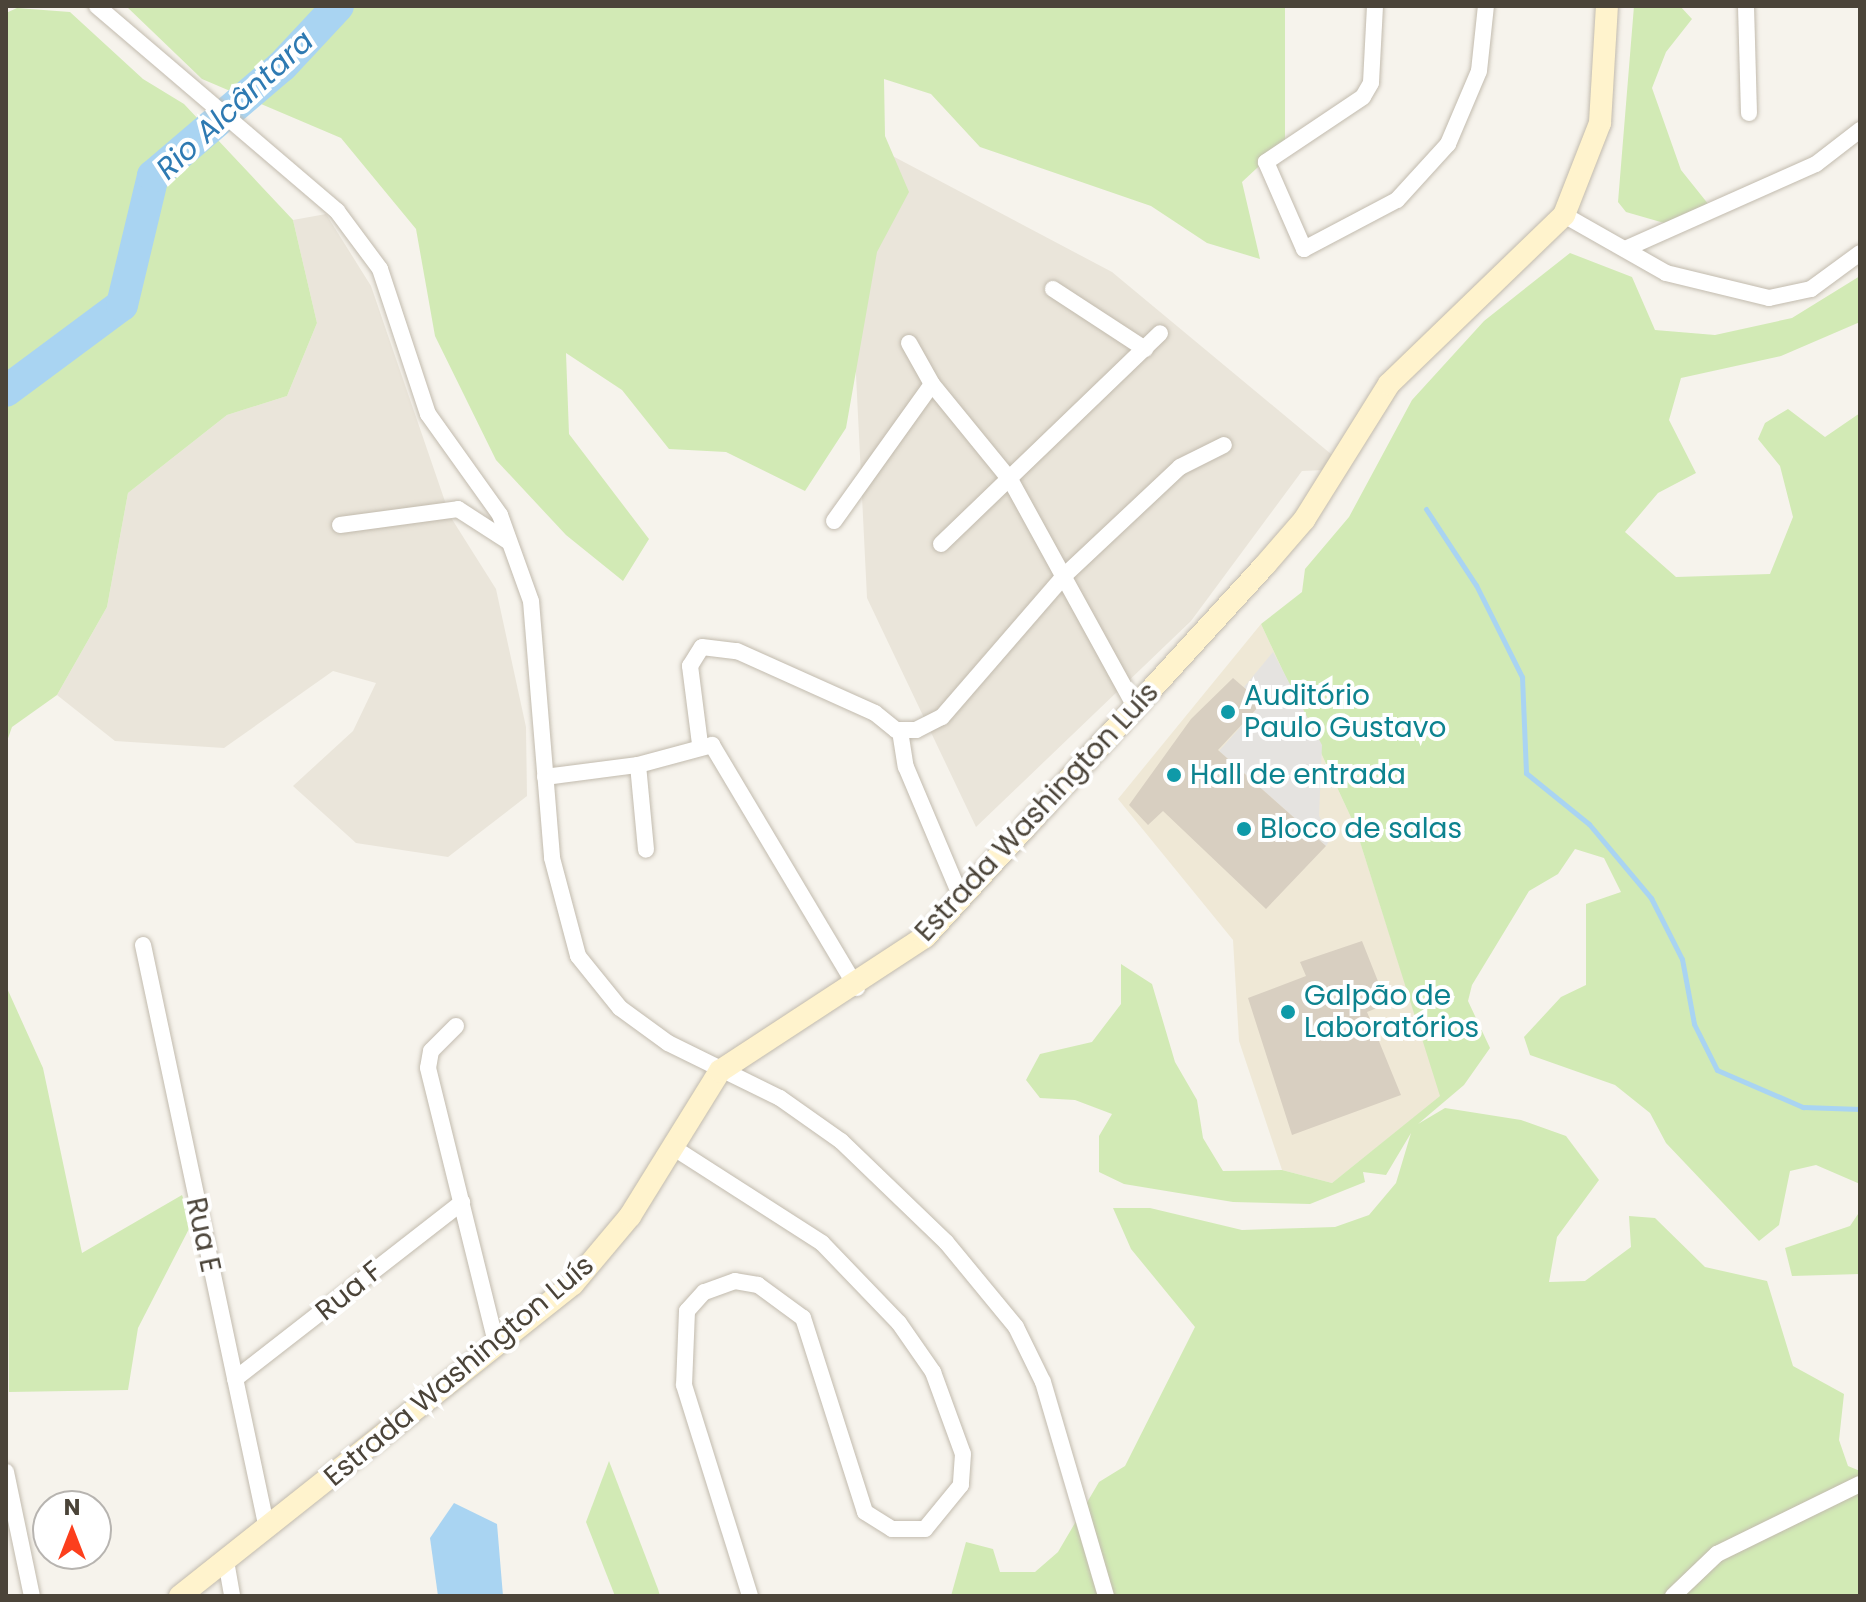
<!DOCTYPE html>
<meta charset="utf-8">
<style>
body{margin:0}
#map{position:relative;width:1866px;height:1602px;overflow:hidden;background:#f6f3ec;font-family:Poppins,sans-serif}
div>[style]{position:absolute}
.residential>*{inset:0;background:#eae5da}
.education>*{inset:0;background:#efe8d6}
.green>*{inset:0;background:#d2eab5}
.parking>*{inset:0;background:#e5e3e0}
.water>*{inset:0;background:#a9d4f2}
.stream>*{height:5px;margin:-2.5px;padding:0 2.5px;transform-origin:2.5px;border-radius:2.5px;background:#a9d4f2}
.river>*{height:32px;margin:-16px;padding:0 16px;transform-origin:16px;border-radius:16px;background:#a9d4f2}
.building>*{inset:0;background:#d8cfc1}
.roads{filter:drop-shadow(0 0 2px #c2bbae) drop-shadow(0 0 2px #c2bbae)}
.street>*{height:16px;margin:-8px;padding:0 8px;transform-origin:8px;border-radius:8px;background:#fff}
.secondary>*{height:22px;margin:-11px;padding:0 11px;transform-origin:11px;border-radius:11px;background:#fff3cd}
.dots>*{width:22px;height:22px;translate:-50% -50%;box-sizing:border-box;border:4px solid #fff;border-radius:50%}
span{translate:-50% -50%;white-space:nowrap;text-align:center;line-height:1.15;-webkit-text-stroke:8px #fff;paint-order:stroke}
.culture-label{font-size:28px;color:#0d838f}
.left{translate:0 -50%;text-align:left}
.street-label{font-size:28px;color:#4b4439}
.water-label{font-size:30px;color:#2e7ab2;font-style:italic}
.frame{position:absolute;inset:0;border:8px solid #4b4439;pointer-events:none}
.north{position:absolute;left:32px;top:1490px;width:80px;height:80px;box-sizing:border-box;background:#fff;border:2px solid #b7b4b0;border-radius:50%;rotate:0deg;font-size:22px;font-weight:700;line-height:32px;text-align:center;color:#4b4439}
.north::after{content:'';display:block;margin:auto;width:28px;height:36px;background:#fc3f1d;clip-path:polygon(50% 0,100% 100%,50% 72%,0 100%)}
</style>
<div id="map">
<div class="residential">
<div style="clip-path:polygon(885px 152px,1112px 272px,1349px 469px,1302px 471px,1191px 621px,976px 827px,867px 598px,850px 253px)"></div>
<div style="clip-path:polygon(326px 214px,371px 286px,450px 516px,496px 589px,526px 727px,527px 796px,448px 857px,356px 843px,293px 786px,353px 731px,376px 683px,333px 671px,224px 748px,115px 741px,57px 695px,107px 607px,128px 493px,227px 415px,287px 396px,317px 323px,293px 220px)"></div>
</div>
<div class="education">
<div style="clip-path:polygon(1261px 624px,1355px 826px,1441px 1096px,1332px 1183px,1282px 1170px,1239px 1041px,1233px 940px,1118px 799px)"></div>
</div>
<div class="green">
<div style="clip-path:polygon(126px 6px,1285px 6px,1285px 142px,1242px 182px,1260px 259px,1207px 243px,1151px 206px,980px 147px,931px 94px,884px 79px,885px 136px,909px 192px,877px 252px,846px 428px,805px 491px,726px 452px,669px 449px,622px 390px,566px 353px,569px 434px,649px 539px,623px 581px,566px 535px,496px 460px,435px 336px,416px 229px,341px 138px,202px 79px)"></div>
<div style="clip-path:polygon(1634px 6px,1680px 6px,1692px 19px,1666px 52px,1652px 88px,1681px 170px,1713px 210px,1678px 227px,1626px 212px,1618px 202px)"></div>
<div style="clip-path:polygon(17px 8px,70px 12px,143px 79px,184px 104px,293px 220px,317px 323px,287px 396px,227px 415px,128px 493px,107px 607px,57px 695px,12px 727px,6px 744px,6px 13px)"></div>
<div style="clip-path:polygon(1570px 253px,1632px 277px,1655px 330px,1715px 335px,1792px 318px,1860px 276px,1860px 322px,1781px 356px,1681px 378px,1669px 420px,1696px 473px,1658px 493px,1625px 532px,1676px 577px,1770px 574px,1793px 517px,1780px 466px,1758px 439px,1765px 423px,1788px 409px,1825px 437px,1860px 413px,1860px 1184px,1816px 1165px,1790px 1171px,1779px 1225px,1759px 1241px,1666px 1143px,1650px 1113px,1615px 1085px,1530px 1055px,1524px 1037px,1561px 997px,1586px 985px,1586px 904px,1621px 892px,1604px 858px,1575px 849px,1558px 874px,1529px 891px,1472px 985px,1468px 1001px,1490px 1048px,1464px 1085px,1418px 1124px,1445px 1108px,1521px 1120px,1566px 1136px,1599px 1180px,1557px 1237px,1549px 1282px,1585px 1281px,1631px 1247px,1629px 1216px,1655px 1218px,1705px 1267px,1767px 1281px,1793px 1366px,1844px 1394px,1839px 1440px,1848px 1466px,1860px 1471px,1860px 1596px,951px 1596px,966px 1542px,993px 1549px,1000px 1572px,1035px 1572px,1058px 1552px,1099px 1482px,1125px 1466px,1195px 1327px,1131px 1249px,1113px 1208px,1150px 1208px,1242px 1230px,1335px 1227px,1369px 1215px,1396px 1183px,1411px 1133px,1386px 1175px,1363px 1172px,1365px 1182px,1310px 1204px,1233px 1202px,1124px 1184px,1099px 1172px,1099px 1136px,1112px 1114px,1075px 1100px,1040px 1098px,1026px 1080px,1040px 1054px,1092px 1042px,1121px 1004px,1121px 964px,1152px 984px,1175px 1062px,1197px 1100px,1203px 1138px,1223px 1171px,1282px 1170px,1332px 1183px,1440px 1096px,1355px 826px,1261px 624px,1302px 592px,1305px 569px,1349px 517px,1412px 400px,1484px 321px)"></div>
<div style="clip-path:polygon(6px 986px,43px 1068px,82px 1253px,182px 1195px,192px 1223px,138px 1328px,128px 1390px,9px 1392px)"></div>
<div style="clip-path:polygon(1860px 1211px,1860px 1274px,1792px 1276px,1785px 1248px,1850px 1226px)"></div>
<div style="clip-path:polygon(609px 1461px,658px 1589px,660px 1596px,615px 1596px,586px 1522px)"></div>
</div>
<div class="parking">
<div style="clip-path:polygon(1273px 652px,1322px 745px,1319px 816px,1332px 836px,1326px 846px,1219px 751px,1262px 703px,1244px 687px)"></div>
</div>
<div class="water">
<div style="clip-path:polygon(454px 1503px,497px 1524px,503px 1596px,438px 1596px,430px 1538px)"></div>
</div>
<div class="stream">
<div style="left:1426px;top:509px;width:91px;rotate:56.7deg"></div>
<div style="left:1476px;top:585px;width:103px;rotate:63.4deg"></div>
<div style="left:1522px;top:677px;width:96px;rotate:87.6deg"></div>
<div style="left:1526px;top:773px;width:81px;rotate:39deg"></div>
<div style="left:1589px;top:824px;width:97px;rotate:50deg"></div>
<div style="left:1651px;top:898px;width:68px;rotate:63.1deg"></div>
<div style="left:1682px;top:959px;width:66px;rotate:79.5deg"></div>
<div style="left:1694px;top:1024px;width:51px;rotate:63.4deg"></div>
<div style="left:1717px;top:1070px;width:94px;rotate:23.3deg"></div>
<div style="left:1803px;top:1107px;width:57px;rotate:2deg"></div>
</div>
<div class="river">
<div style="left:6px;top:391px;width:144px;rotate:-36.6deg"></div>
<div style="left:122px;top:305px;width:133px;rotate:-76.5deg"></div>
<div style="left:153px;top:176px;width:170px;rotate:-40.5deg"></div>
<div style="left:282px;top:66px;width:82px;rotate:-47deg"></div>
</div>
<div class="building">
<div style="clip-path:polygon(1233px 678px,1262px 703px,1218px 750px,1326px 846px,1266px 909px,1163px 811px,1148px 825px,1129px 805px,1191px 719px)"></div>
<div style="clip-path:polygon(1362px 941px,1387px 1004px,1367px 1012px,1401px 1095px,1292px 1135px,1248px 998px,1306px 976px,1300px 962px)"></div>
</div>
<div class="roads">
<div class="street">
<div style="left:97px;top:6px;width:316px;rotate:40.5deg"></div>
<div style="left:337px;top:211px;width:72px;rotate:53.4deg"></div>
<div style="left:380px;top:269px;width:153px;rotate:71.7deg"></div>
<div style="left:428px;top:414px;width:124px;rotate:54.5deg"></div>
<div style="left:500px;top:515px;width:91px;rotate:70.2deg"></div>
<div style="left:531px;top:601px;width:258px;rotate:85.3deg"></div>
<div style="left:552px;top:858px;width:101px;rotate:75.1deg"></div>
<div style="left:578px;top:956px;width:67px;rotate:51.1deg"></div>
<div style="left:620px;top:1008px;width:59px;rotate:36.1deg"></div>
<div style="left:668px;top:1043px;width:125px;rotate:26.2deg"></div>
<div style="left:780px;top:1098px;width:75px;rotate:35.2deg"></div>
<div style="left:841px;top:1141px;width:146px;rotate:43.9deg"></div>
<div style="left:946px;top:1242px;width:110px;rotate:50.5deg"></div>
<div style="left:1016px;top:1327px;width:61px;rotate:63.9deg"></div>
<div style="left:1043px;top:1382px;width:223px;rotate:73.6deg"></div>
<div style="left:1375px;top:6px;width:77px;rotate:93deg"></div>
<div style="left:1371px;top:83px;width:16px;rotate:120deg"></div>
<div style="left:1363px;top:97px;width:117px;rotate:146.2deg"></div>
<div style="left:1266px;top:162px;width:95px;rotate:66.4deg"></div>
<div style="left:1304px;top:249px;width:105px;rotate:-27.8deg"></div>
<div style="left:1397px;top:200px;width:76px;rotate:-47.7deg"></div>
<div style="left:1448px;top:144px;width:79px;rotate:-67deg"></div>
<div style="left:1479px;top:71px;width:65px;rotate:-83.9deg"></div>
<div style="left:1746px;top:6px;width:107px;rotate:88.4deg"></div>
<div style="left:1564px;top:215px;width:117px;rotate:29.6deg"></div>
<div style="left:1666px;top:273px;width:106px;rotate:13.6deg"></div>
<div style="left:1769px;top:298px;width:43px;rotate:-12.1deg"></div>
<div style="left:1811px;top:289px;width:61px;rotate:-36.3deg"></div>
<div style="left:1625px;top:249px;width:209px;rotate:-24deg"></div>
<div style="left:1816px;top:164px;width:56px;rotate:-37.7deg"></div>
<div style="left:1053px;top:289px;width:110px;rotate:33.1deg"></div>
<div style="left:909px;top:343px;width:47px;rotate:60.7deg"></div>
<div style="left:932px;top:384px;width:125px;rotate:50.8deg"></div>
<div style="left:1011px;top:481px;width:256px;rotate:61.2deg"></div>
<div style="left:834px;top:521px;width:168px;rotate:-54.4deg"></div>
<div style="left:340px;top:525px;width:119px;rotate:-7.7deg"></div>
<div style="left:458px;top:509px;width:61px;rotate:32.9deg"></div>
<div style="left:941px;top:544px;width:304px;rotate:-43.9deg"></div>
<div style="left:900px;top:731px;width:36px;rotate:81deg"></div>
<div style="left:906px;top:767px;width:141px;rotate:67.1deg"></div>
<div style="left:700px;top:744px;width:79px;rotate:-97.3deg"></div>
<div style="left:690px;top:666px;width:22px;rotate:-58deg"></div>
<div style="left:702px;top:647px;width:35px;rotate:7deg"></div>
<div style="left:737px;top:651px;width:151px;rotate:24.2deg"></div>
<div style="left:875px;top:713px;width:27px;rotate:39deg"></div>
<div style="left:896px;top:730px;width:20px"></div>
<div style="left:916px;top:730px;width:29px;rotate:-27deg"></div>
<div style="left:942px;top:717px;width:189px;rotate:-49.1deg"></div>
<div style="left:1066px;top:574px;width:156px;rotate:-43.2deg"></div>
<div style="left:1180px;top:467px;width:49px;rotate:-26.6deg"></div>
<div style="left:638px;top:765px;width:77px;rotate:-15.1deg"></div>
<div style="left:712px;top:745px;width:283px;rotate:59.2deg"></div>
<div style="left:545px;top:777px;width:94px;rotate:-7.4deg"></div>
<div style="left:638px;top:765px;width:85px;rotate:84.6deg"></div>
<div style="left:143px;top:945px;width:592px;rotate:78.01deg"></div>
<div style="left:456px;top:1026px;width:35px;rotate:135deg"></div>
<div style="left:431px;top:1051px;width:17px;rotate:100deg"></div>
<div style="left:428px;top:1068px;width:286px;rotate:76.1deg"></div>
<div style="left:674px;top:1148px;width:176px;rotate:32.7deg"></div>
<div style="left:822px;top:1243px;width:111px;rotate:46.1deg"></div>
<div style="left:899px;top:1323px;width:60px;rotate:55.2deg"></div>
<div style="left:933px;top:1372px;width:87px;rotate:69.9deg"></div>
<div style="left:963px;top:1454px;width:31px;rotate:94deg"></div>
<div style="left:961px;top:1485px;width:57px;rotate:129.3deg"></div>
<div style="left:925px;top:1529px;width:33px;rotate:180deg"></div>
<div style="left:892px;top:1529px;width:32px;rotate:-148deg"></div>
<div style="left:865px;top:1512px;width:204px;rotate:-107.7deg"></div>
<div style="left:803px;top:1318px;width:56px;rotate:-143.7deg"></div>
<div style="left:758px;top:1285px;width:23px;rotate:-170deg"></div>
<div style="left:735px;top:1281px;width:33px;rotate:160deg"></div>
<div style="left:704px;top:1292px;width:25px;rotate:132deg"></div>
<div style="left:687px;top:1311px;width:74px;rotate:92.3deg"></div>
<div style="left:684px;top:1385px;width:221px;rotate:72.6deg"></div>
<div style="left:235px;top:1379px;width:288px;rotate:-37.9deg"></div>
<div style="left:6px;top:1472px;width:127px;rotate:78.2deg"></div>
<div style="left:226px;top:1561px;width:36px;rotate:80deg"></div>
<div style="left:1673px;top:1596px;width:61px;rotate:-43.7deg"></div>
<div style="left:1717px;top:1554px;width:159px;rotate:-26.1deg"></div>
</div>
<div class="secondary">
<div style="left:180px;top:1596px;width:502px;rotate:-38.45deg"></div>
<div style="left:573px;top:1284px;width:89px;rotate:-50deg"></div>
<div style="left:630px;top:1216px;width:171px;rotate:-58.2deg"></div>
<div style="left:720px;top:1071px;width:245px;rotate:-33.2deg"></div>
<div style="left:925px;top:937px;width:504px;rotate:-47.57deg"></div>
<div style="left:1265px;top:565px;width:60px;rotate:-49.1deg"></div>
<div style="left:1304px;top:520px;width:160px;rotate:-58deg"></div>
<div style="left:1389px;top:384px;width:243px;rotate:-44deg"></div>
<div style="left:1564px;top:215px;width:99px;rotate:-68.6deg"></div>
<div style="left:1600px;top:123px;width:117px;rotate:-86.6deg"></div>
</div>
</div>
<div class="dots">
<div style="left:1228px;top:712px;background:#0f9aa8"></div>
<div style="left:1174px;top:775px;background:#0f9aa8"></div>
<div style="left:1244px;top:829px;background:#0f9aa8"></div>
<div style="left:1288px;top:1012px;background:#0f9aa8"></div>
</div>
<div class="culture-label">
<span class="left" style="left:1244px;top:712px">Auditório<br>Paulo Gustavo</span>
<span class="left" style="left:1190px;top:775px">Hall de entrada</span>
<span class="left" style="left:1260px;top:829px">Bloco de salas</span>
<span class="left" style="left:1304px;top:1012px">Galpão de<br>Laboratórios</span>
</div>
<div class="street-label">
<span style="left:1037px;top:812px;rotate:-47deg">Estrada Washington Luís</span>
<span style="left:203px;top:1235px;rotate:78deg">Rua E</span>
<span style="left:349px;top:1291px;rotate:-39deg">Rua F</span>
<span style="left:459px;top:1371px;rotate:-40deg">Estrada Washington Luís</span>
</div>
<div class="water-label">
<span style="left:235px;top:105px;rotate:-43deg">Rio Alcântara</span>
</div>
<div class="frame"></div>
<div class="north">N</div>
</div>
